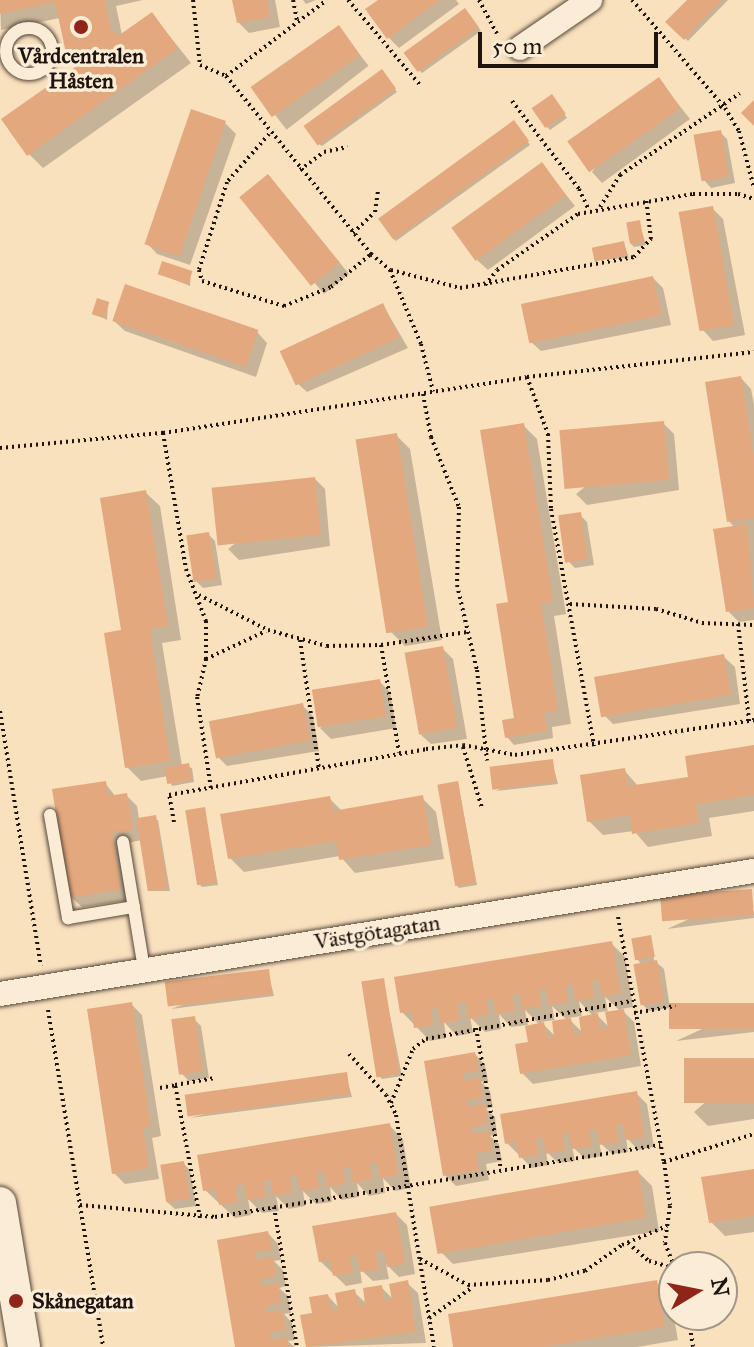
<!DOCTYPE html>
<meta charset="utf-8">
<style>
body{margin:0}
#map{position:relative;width:754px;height:1347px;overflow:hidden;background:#f9e1be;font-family:"IM FELL Great Primer",serif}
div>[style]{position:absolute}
.shadow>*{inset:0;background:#0003;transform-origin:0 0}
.building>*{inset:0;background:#e4a87e;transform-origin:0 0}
.path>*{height:4px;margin-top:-2px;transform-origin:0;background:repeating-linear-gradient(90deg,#1f140f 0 2px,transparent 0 6px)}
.roads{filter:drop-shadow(0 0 2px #56473b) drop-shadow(0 0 2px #56473b)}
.lane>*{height:12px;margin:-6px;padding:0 6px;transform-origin:6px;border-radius:6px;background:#fbecd5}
.lane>.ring{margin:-6px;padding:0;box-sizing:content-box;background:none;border:12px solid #fbecd5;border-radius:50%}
.street>*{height:24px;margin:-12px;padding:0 12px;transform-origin:12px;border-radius:12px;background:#fbecd5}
.secondary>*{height:32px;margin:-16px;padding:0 16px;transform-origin:16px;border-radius:16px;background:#fbecd5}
.dots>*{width:22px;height:22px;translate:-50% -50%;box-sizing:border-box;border:4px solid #fbecd5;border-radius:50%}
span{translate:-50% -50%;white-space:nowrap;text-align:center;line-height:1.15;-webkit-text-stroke:7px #fbecd5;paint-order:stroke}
.poi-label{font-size:22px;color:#1f140f;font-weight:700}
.left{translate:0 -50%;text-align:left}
.street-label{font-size:22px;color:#1f140f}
.north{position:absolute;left:658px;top:1251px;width:80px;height:80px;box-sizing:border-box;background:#fbecd5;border:2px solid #a39686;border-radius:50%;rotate:80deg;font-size:22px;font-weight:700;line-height:32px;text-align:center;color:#1f140f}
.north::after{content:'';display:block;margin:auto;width:28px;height:36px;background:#8f2418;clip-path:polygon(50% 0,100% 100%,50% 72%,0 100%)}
.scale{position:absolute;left:478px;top:32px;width:180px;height:36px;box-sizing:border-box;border:4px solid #1f140f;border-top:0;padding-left:10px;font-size:24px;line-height:28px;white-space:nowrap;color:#1f140f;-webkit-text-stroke:6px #fbecd5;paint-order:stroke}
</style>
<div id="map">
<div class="shadow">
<div style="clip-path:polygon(0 0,143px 0,116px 6px,122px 35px,152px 14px,191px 63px,43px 168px,29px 154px,81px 65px,60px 18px,1px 30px)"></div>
<div style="clip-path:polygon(234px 0,275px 0,280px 27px,249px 33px,238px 22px)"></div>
<div style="clip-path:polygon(316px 0,306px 4px,303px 0)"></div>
<div style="clip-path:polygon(381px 0,456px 0,459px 4px,399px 48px,389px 38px)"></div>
<div style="clip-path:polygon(689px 0,728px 0,688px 41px,668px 22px)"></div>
<div style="clip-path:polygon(468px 13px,481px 31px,422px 73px,419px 70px)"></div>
<div style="left:339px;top:28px;width:48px;height:104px;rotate:52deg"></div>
<div style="clip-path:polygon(385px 75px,397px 92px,322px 146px,319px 144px)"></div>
<div style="clip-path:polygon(659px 80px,690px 119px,602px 183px,592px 172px)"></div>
<div style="clip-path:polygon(554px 99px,567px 118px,550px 130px,547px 127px)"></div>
<div style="clip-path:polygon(225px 123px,236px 134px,190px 265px,157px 254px,147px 243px)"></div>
<div style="clip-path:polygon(517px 126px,530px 145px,396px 241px,393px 238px)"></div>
<div style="clip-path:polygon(720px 132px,727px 139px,735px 183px,711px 188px,704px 180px)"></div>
<div style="clip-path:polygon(542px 165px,575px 206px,488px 270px,477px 260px)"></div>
<div style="clip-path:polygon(278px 187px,349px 274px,324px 294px,242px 197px)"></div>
<div style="clip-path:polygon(712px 208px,723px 219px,745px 335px,713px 341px,703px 330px)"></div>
<div style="clip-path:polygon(639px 222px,646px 245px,634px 247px,631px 244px)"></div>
<div style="clip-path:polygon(624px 244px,629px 258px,597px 260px)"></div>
<div style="clip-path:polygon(191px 273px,190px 286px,160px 274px)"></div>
<div style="clip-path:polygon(653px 278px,663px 288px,671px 325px,541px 351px,530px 341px)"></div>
<div style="clip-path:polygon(108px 304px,107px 320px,94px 313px)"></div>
<div style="clip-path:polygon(383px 305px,408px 348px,307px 392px,296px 382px)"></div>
<div style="clip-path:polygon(114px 321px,257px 332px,267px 343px,256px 377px,125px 331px)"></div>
<div style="clip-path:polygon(741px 378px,751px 389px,754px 405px,754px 620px,739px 622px,728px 611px,735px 528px,729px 521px)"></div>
<div style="clip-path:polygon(663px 423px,674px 434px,679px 490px,587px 505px,576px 494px)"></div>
<div style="clip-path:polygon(523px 425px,537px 439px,566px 614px,554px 616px,571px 724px,552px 727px,553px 738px,514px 745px,507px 737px,516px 719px,511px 603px)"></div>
<div style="clip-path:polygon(396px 435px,410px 449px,442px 640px,405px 646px,391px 632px)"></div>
<div style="clip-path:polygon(315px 479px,325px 489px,330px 546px,239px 560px,228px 549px)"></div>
<div style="clip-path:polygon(146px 493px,160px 506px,181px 640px,162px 643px,182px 766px,192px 768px,194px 782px,172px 786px,168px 776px,141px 781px,127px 767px,123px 631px)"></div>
<div style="clip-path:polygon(580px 515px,587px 522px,594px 565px,575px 568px,568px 561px)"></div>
<div style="clip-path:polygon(208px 534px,215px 541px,222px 585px,203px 588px,196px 581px)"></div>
<div style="clip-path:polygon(442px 648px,453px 659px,467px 739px,431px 744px,420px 734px)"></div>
<div style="clip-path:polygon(724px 657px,735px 667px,740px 704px,613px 724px,602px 713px)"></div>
<div style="clip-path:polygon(379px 681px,390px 692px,396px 728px,331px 739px,320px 728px)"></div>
<div style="clip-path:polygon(302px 705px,313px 716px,319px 751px,227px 766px,216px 755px)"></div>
<div style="clip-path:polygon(754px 747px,754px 811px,709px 818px,712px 836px,648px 847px,634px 831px,603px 835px,589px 821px,624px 770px,639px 787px,691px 779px)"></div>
<div style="clip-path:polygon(552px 761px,558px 784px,496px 791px)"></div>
<div style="clip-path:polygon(105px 783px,116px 797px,126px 795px,137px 806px,139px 819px,158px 820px,170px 891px,150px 891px,142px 840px,122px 844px,131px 900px,82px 907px,71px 897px)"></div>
<div style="clip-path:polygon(458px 783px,477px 885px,459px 888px,456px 885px)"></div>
<div style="clip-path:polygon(329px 798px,342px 811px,422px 798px,436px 812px,444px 859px,355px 873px,340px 856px,244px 872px,230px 858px)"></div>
<div style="clip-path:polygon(204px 809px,218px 885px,202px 887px,199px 884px)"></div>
<div style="clip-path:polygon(751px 891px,754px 918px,667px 929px)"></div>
<div style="clip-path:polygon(650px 937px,654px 960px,664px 969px,670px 1008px,649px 1011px,642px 1004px,642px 965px,637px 959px)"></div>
<div style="clip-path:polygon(evenodd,611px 943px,625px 957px,633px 1007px,621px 1009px,634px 1022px,641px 1066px,533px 1084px,522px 1073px,530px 1044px,527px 1025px,511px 1027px,499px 1014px,501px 1029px,485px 1032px,470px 1017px,473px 1033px,457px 1036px,444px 1022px,446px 1038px,430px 1041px,402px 1012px,611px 943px,605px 997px,620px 1011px,608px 1013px,605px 997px,611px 943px,579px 1001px,593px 1016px,582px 1018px,579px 1001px,611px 943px,552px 1006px,567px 1020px,555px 1023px,552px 1006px,611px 943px,525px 1010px,540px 1025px,528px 1027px,525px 1010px,611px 943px,607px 1011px,610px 1028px,595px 1013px,607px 1011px,611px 943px,581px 1016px,583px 1033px,568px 1018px,581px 1016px,611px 943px,554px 1020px,556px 1037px,541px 1022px,554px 1020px)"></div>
<div style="clip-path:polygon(268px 971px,274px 996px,171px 1009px)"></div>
<div style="clip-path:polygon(383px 980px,402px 1076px,382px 1079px,379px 1076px)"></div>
<div style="clip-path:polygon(131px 1004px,142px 1015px,161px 1136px,152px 1138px,159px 1179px,125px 1184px,114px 1173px)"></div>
<div style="clip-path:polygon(754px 1005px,754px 1032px,676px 1041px)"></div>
<div style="clip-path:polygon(194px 1019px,201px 1026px,209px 1078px,189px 1081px,182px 1074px)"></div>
<div style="clip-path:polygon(475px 1054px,485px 1065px,488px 1081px,481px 1082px,490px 1091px,493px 1107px,486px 1109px,495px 1117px,497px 1134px,490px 1136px,499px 1144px,502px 1161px,486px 1164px,489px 1180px,456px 1186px,445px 1175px,426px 1062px)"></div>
<div style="clip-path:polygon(754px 1060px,754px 1119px,708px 1126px,694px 1112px)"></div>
<div style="clip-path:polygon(346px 1075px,352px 1097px,190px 1118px)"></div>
<div style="clip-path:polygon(636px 1093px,647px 1104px,654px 1147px,638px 1150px,626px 1137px,628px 1152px,612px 1154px,599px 1142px,602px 1156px,585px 1159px,572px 1146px,575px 1161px,558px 1163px,546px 1151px,548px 1165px,532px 1168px,507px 1143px)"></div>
<div style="clip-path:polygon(389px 1125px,403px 1139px,411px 1188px,395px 1191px,383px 1178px,385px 1193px,369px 1196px,357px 1183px,359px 1197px,342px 1200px,330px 1187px,332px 1202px,316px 1204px,303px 1191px,305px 1206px,289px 1209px,276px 1196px,279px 1211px,262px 1213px,248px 1199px,251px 1215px,235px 1218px,205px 1190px)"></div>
<div style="clip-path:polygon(183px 1163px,190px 1170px,196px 1206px,175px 1209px,167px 1202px)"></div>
<div style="clip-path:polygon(754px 1171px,754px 1232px,725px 1236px,711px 1222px)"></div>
<div style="clip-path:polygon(638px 1172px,652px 1186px,659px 1231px,453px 1264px,439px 1250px)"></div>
<div style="clip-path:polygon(396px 1214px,407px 1225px,415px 1274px,399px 1277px,386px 1264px,389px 1279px,373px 1281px,360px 1269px,362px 1283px,346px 1286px,320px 1261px)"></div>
<div style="clip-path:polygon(268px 1233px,278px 1244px,281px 1260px,274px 1261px,283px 1270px,286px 1286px,279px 1288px,288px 1296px,291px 1313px,284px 1314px,292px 1323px,295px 1340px,288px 1341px,294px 1347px,237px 1347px,219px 1242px)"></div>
<div style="clip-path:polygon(656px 1282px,670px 1296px,678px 1340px,637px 1347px,455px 1347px)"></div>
<div style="clip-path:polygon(407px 1283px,418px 1293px,426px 1343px,308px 1347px,303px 1317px,314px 1315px,328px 1296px,340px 1309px,354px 1292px,367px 1304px,381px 1287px,394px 1300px)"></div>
</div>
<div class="building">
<div style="clip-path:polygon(0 0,105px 0,111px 29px,118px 36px,152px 12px,178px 48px,27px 156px,1px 119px,78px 65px,66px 53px,55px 2px,0 14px)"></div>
<div style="clip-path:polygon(232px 0,267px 0,270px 17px,237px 23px)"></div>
<div style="clip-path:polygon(378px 0,440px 0,387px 39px,365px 9px)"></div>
<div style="clip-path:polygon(687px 0,722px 0,684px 40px,665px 22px)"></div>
<div style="left:465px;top:8px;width:24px;height:76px;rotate:54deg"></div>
<div style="left:339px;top:25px;width:37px;height:108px;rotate:55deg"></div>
<div style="left:382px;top:69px;width:24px;height:97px;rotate:54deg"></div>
<div style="left:659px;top:77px;width:38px;height:112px;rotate:55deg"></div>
<div style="left:552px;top:94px;width:24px;height:25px;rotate:55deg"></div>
<div style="clip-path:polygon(754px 100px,754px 126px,741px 113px)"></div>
<div style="left:191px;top:109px;width:37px;height:143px;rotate:19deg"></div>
<div style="left:514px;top:120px;width:26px;height:168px;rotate:54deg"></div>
<div style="left:721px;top:130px;width:47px;height:28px;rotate:80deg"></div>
<div style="left:542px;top:162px;width:41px;height:112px;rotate:54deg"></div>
<div style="left:268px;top:174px;width:114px;height:37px;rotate:51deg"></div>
<div style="left:713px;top:206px;width:121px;height:35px;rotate:80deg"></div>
<div style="left:640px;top:220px;width:22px;height:14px;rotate:80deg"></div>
<div style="left:624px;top:241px;width:14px;height:33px;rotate:78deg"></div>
<div style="left:162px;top:261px;width:32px;height:14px;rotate:18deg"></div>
<div style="left:653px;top:276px;width:40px;height:135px;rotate:78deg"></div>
<div style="left:125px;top:284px;width:141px;height:39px;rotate:19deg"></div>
<div style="left:97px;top:298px;width:13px;height:17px;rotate:18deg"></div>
<div style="left:383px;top:303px;width:38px;height:114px;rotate:65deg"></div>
<div style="clip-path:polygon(741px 376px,754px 457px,754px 518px,727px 522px,705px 382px)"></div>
<div style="left:664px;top:421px;width:59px;height:105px;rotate:85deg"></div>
<div style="clip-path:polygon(524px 423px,553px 601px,541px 603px,558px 710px,544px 713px,547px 731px,505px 738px,502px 720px,514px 718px,496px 604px,508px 602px,480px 430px)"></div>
<div style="left:397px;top:433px;width:196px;height:42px;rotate:81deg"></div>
<div style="left:315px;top:477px;width:58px;height:104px;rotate:84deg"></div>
<div style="clip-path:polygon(146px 490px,168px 626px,150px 629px,170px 761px,125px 768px,104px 633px,121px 630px,100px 498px)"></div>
<div style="left:581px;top:512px;width:48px;height:23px;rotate:82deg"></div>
<div style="clip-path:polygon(747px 524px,754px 608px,726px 612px,713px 529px)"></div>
<div style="left:209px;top:532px;width:47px;height:23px;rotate:81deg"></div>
<div style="left:443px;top:646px;width:83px;height:39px;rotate:80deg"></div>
<div style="left:724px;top:654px;width:41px;height:132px;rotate:80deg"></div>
<div style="left:380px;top:679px;width:38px;height:69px;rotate:81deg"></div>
<div style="left:303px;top:703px;width:38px;height:96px;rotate:79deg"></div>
<div style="clip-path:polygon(754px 745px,754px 795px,696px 804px,699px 823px,632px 834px,630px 815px,587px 822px,580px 775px,625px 768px,628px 786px,688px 777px,685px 756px)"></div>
<div style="left:553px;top:759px;width:23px;height:64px;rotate:83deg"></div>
<div style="left:189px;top:763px;width:17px;height:25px;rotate:80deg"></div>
<div style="clip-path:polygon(106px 781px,108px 796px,127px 793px,133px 830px,112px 833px,121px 889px,69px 898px,52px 789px)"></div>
<div style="left:458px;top:781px;width:103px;height:21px;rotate:80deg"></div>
<div style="clip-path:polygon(423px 795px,431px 845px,339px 860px,336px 841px,228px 859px,220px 814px,330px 796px,333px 811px)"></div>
<div style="left:205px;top:807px;width:76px;height:20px;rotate:81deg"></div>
<div style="left:156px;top:815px;width:74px;height:20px;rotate:81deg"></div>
<div style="left:752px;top:889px;width:26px;height:92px;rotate:86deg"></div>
<div style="left:651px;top:935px;width:22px;height:20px;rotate:80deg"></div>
<div style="clip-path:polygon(612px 941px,621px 993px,602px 996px,599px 980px,592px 981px,594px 998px,575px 1001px,573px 984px,565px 986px,568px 1002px,549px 1005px,546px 989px,539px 990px,541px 1006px,522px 1010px,520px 993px,512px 995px,515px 1011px,496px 1014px,493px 998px,486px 999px,488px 1015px,469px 1019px,466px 1002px,457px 1004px,460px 1020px,441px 1023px,438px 1007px,431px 1008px,433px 1025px,414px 1028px,412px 1011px,400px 1013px,394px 977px)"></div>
<div style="left:657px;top:960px;width:42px;height:24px;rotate:80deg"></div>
<div style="left:269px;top:969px;width:25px;height:105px;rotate:83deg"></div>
<div style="left:384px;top:978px;width:97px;height:23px;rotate:81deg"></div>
<div style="clip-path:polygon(132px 1002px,151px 1126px,143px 1127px,149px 1168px,112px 1174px,87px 1009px)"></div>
<div style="left:754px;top:1003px;width:26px;height:85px;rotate:90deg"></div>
<div style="clip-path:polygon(624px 1009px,631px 1055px,520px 1074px,515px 1044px,528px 1042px,525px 1026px,544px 1022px,547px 1038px,554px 1037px,552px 1021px,571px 1018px,574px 1034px,581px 1033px,579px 1017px,598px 1013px,600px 1029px,608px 1028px,605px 1012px)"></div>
<div style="left:195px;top:1016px;width:56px;height:24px;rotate:82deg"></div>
<div style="clip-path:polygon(475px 1052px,479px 1071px,463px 1073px,464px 1081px,480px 1078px,483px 1097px,467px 1100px,468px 1107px,485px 1104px,488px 1124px,472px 1127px,473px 1134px,489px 1131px,492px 1151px,476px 1153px,479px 1170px,443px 1176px,424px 1061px)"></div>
<div style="left:754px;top:1058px;width:45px;height:70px;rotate:90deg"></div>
<div style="left:347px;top:1072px;width:22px;height:164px;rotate:82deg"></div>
<div style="clip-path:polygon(637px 1091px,644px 1137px,626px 1140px,623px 1124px,616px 1125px,618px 1142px,599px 1145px,597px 1129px,589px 1130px,592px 1146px,572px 1149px,569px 1133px,562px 1134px,565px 1150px,546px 1154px,543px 1137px,536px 1139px,539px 1155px,519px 1158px,516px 1142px,505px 1144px,500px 1114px)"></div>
<div style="clip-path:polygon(390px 1123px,398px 1175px,380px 1178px,377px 1162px,370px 1163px,372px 1179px,353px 1183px,351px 1166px,343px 1168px,346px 1184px,327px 1187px,324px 1171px,317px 1172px,319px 1188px,300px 1191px,297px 1175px,290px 1176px,292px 1193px,273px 1196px,271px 1180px,263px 1181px,266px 1197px,247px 1200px,244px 1184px,235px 1186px,238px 1202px,219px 1205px,216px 1189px,203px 1191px,197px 1155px)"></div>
<div style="left:184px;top:1161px;width:38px;height:24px;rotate:81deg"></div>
<div style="clip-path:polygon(754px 1169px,754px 1216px,709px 1223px,701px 1177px)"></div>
<div style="left:638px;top:1170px;width:48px;height:212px;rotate:80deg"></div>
<div style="clip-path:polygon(396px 1212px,405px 1264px,387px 1267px,384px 1251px,376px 1252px,379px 1269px,360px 1272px,357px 1256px,350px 1257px,353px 1273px,333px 1276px,330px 1260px,319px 1262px,312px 1226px)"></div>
<div style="clip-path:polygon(268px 1231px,272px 1250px,256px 1252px,257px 1260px,273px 1257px,276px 1276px,260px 1279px,262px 1286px,278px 1283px,281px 1303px,265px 1306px,266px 1313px,282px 1310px,286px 1330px,270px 1332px,271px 1340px,287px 1337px,289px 1347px,235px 1347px,217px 1240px)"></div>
<div style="clip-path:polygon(408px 1280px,416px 1332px,306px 1347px,300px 1315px,312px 1313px,309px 1297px,328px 1294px,331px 1310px,338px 1309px,335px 1293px,355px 1289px,358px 1305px,365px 1304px,363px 1288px,382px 1285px,384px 1301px,392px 1300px,389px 1284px)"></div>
<div style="clip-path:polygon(657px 1280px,665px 1327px,542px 1347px,453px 1347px,448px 1314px)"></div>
</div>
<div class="path">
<div style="left:193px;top:0;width:65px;rotate:83.9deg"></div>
<div style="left:200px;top:65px;width:28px;rotate:23deg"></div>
<div style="left:226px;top:76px;width:126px;rotate:-37deg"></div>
<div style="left:293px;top:0;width:21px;rotate:79deg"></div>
<div style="left:348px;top:0;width:113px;rotate:49.7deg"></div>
<div style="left:479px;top:0;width:38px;rotate:62deg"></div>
<div style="left:632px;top:0;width:143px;rotate:49.3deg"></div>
<div style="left:725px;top:108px;width:27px;rotate:59deg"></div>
<div style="left:739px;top:131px;width:59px;rotate:75.3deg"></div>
<div style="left:226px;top:76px;width:230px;rotate:50.8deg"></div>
<div style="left:371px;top:254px;width:25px;rotate:40deg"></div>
<div style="left:390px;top:270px;width:80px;rotate:67.3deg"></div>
<div style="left:421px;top:344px;width:49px;rotate:75.7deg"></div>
<div style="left:512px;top:101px;width:111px;rotate:52.7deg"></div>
<div style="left:579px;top:189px;width:23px;rotate:65deg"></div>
<div style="left:269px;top:134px;width:64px;rotate:131.2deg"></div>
<div style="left:227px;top:182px;width:92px;rotate:107.7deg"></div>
<div style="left:199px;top:270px;width:11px;rotate:75deg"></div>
<div style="left:202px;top:281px;width:86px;rotate:17deg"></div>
<div style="left:284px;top:306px;width:51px;rotate:-22deg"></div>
<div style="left:331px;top:287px;width:52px;rotate:-39.5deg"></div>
<div style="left:300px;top:170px;width:30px;rotate:-37deg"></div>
<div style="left:324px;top:152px;width:24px;rotate:-12deg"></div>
<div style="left:600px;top:207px;width:38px;rotate:-58deg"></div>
<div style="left:620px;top:175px;width:145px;rotate:-34.3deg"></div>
<div style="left:353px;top:233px;width:30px;rotate:-44deg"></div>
<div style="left:375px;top:212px;width:21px;rotate:-82deg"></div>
<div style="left:391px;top:270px;width:71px;rotate:14.6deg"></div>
<div style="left:460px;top:288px;width:177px;rotate:-10.1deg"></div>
<div style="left:634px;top:257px;width:25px;rotate:-47deg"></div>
<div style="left:651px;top:239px;width:39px;rotate:-97deg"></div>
<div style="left:485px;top:285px;width:19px;rotate:-51deg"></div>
<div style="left:497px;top:270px;width:98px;rotate:-34.7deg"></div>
<div style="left:578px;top:214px;width:117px;rotate:-9.9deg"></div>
<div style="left:693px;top:194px;width:45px"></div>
<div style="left:738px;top:194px;width:17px;rotate:17deg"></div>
<div style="left:527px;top:377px;width:61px;rotate:69.8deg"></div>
<div style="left:548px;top:434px;width:75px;rotate:87.7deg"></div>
<div style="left:551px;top:509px;width:241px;rotate:79.7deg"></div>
<div style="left:423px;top:394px;width:44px;rotate:79.5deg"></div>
<div style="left:431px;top:437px;width:75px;rotate:68.2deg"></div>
<div style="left:459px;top:507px;width:78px;rotate:91.5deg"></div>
<div style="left:457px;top:585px;width:87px;rotate:76.8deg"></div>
<div style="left:477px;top:670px;width:91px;rotate:83.7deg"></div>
<div style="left:163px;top:433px;width:138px;rotate:80.4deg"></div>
<div style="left:186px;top:569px;width:56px;rotate:69deg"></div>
<div style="left:206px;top:621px;width:38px;rotate:90deg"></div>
<div style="left:206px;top:659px;width:39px;rotate:103deg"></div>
<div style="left:197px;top:697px;width:93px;rotate:81.3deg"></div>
<div style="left:0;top:448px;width:164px;rotate:-5.3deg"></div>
<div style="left:163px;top:433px;width:368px;rotate:-8.7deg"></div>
<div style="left:527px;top:377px;width:228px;rotate:-6.3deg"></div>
<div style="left:199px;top:595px;width:77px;rotate:26.9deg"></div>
<div style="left:268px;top:630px;width:61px;rotate:15.2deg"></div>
<div style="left:327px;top:646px;width:54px;rotate:-1.1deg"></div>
<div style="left:381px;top:645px;width:87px;rotate:-8.6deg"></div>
<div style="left:570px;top:604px;width:86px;rotate:3.3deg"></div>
<div style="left:656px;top:609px;width:48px;rotate:16.9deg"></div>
<div style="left:702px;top:623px;width:52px;rotate:2.2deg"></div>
<div style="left:738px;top:624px;width:98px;rotate:83.5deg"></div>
<div style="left:300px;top:640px;width:129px;rotate:81.6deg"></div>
<div style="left:381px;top:645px;width:109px;rotate:80.5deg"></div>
<div style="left:206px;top:659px;width:66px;rotate:-25deg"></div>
<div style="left:0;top:711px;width:258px;rotate:80.9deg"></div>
<div style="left:463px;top:747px;width:64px;rotate:72.7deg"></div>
<div style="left:174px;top:822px;width:27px;rotate:-100deg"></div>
<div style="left:169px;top:795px;width:261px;rotate:-10.1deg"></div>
<div style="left:426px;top:749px;width:37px;rotate:-6deg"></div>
<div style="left:463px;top:745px;width:53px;rotate:10.9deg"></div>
<div style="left:515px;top:755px;width:242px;rotate:-8.3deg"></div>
<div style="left:618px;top:917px;width:249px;rotate:79.4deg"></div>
<div style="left:664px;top:1162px;width:44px;rotate:82.2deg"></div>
<div style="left:670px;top:1206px;width:37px;rotate:98deg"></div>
<div style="left:665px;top:1243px;width:26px;rotate:69deg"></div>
<div style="left:48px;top:1010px;width:341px;rotate:80.7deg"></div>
<div style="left:634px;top:1013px;width:42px;rotate:-9.7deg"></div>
<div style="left:476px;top:1028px;width:144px;rotate:80deg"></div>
<div style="left:349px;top:1054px;width:55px;rotate:47.9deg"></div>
<div style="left:386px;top:1095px;width:22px;rotate:63deg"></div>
<div style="left:396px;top:1115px;width:235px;rotate:80.7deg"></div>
<div style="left:160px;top:1088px;width:15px;rotate:-11deg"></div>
<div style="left:391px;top:1103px;width:58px;rotate:-67.8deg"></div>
<div style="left:413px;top:1049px;width:16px;rotate:-38deg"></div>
<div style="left:426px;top:1039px;width:209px;rotate:-10.5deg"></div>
<div style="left:664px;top:1162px;width:94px;rotate:-17.3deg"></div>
<div style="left:80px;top:1205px;width:136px;rotate:5.1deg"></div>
<div style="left:215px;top:1217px;width:451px;rotate:-9.2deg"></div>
<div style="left:274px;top:1207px;width:142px;rotate:80.7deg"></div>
<div style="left:200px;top:1218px;width:135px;rotate:-100.6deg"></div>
<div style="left:175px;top:1085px;width:39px;rotate:-10deg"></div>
<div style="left:628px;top:1243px;width:28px;rotate:41deg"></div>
<div style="left:649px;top:1261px;width:25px;rotate:16deg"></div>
<div style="left:420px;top:1259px;width:55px;rotate:28.4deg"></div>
<div style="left:468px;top:1285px;width:80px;rotate:-3.6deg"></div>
<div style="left:548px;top:1280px;width:38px;rotate:-14deg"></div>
<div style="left:585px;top:1271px;width:45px;rotate:-35.1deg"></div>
<div style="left:622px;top:1245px;width:49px;rotate:-22.9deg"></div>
<div style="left:688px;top:1315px;width:32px;rotate:81deg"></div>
<div style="left:429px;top:1318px;width:54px;rotate:-35.2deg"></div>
</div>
<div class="roads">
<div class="lane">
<div class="ring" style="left:6px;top:28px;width:34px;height:34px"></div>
<div style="left:50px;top:815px;width:105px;rotate:80.1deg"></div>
<div style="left:68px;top:918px;width:67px;rotate:-9.5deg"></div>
<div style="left:123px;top:842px;width:129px;rotate:80.6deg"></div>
</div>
<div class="street">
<div style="left:520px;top:48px;width:85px;rotate:-34.4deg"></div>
<div style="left:0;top:994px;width:764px;rotate:-9.27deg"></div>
</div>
<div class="secondary">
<div style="left:0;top:1203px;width:146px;rotate:80.5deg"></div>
</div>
</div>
<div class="dots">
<div style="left:81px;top:27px;background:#8f2418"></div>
<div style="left:16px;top:1301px;background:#8f2418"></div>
</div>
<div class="poi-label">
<span style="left:81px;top:68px">Vårdcentralen<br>Håsten</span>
<span class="left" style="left:32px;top:1301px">Skånegatan</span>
</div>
<div class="street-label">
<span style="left:377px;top:932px;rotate:-9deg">Västgötagatan</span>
</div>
<div class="north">N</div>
<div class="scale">50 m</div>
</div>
